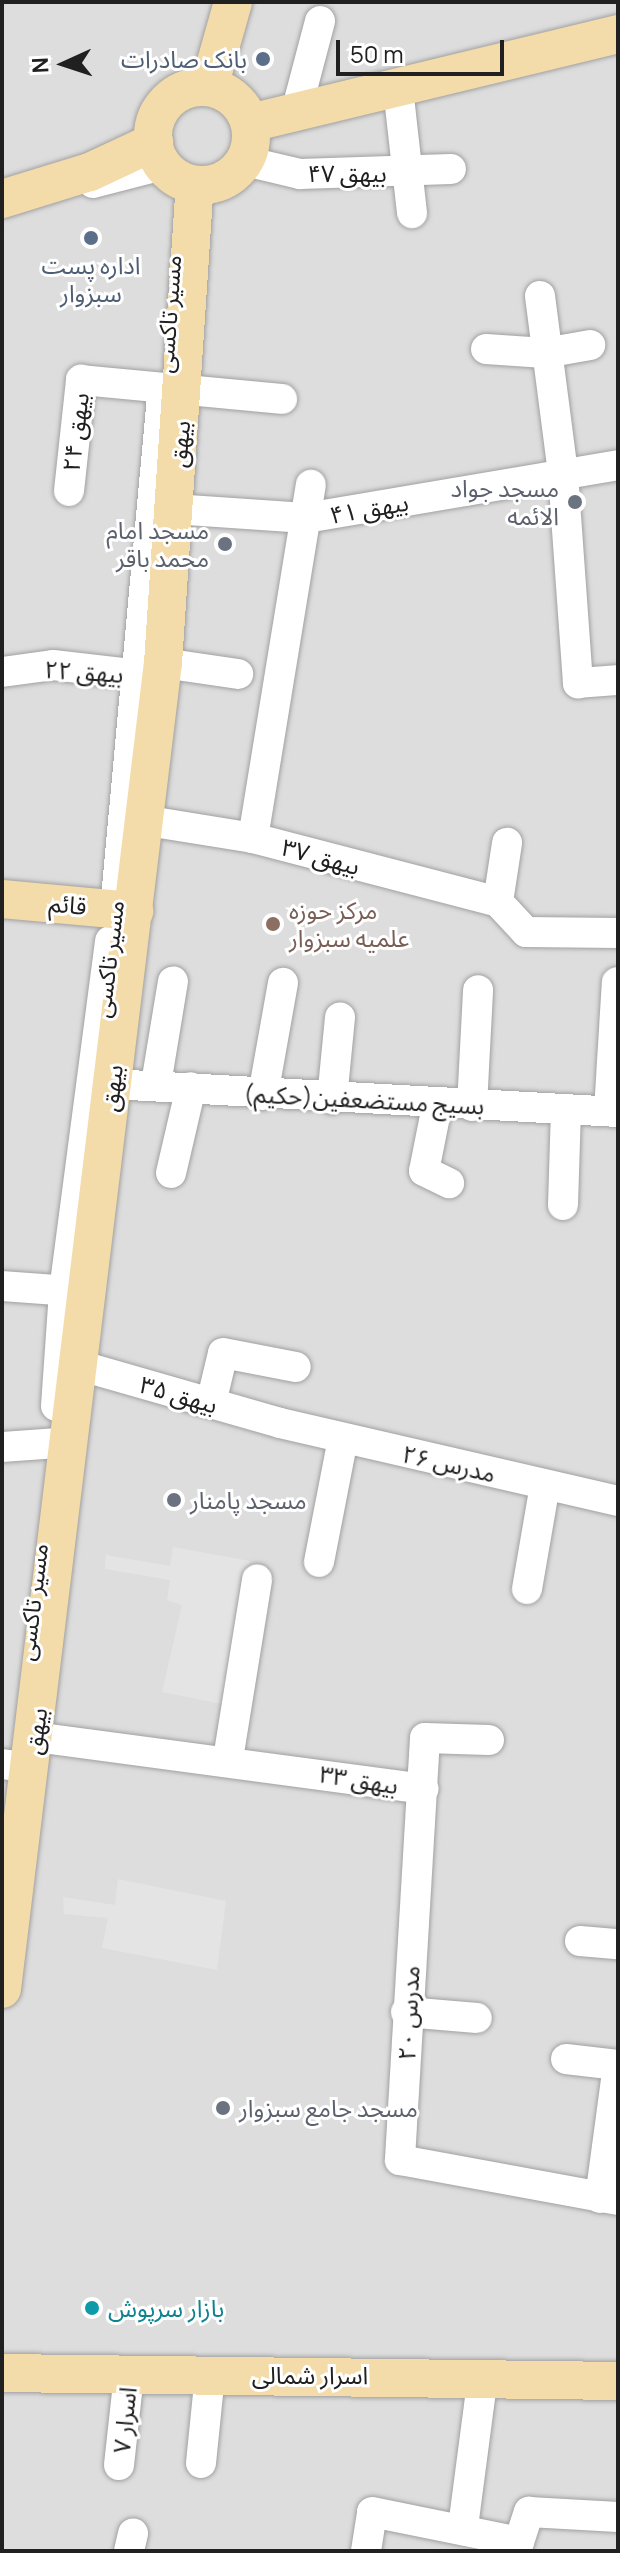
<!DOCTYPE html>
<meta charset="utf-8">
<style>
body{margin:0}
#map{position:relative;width:620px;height:2553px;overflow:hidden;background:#f0eee7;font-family:Manrope,"Noto Sans Arabic",sans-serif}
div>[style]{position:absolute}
.residential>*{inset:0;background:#dedddd;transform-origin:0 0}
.parking>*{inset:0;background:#e4e4e4}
.roads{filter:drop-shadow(0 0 2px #a1a1a1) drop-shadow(0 0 2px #a1a1a1)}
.minor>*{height:30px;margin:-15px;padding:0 15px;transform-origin:15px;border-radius:15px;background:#fff}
.major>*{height:38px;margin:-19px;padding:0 19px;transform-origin:19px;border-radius:19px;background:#f3dca9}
.major>.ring{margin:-19px;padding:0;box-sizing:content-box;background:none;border:38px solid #f3dca9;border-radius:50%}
.dots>*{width:22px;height:22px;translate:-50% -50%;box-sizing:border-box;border:4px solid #fff;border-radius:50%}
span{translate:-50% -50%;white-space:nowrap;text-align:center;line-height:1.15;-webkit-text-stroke:6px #fff;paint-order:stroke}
.service-label{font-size:24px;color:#4e5e75}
.right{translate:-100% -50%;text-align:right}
.street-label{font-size:24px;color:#202020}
.worship-label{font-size:24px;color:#5b616d}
.left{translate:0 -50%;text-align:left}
.education-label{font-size:24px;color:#785e54}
.culture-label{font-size:24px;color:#0d838f}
.frame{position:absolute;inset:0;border:4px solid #202020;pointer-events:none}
.north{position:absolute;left:24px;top:24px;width:80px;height:80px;-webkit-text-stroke:6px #fff;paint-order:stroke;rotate:267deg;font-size:22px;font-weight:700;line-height:32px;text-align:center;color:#202020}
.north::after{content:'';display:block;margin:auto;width:28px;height:36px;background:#202020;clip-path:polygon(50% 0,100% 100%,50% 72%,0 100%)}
.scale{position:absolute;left:336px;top:40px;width:168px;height:36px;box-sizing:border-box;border:4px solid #202020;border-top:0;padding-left:10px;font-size:24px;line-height:28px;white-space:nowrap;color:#202020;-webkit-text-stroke:6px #fff;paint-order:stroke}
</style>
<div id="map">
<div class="residential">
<div style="left:2px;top:2px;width:616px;height:2549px"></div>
</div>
<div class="parking">
<div style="clip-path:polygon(173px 1547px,250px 1561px,222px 1704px,162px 1692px,182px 1605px,167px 1600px,170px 1580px,105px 1569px,106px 1555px,170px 1566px)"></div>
<div style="clip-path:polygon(118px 1879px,226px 1901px,217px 1970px,102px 1948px,108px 1918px,64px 1914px,63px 1897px,115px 1905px)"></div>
</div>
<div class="roads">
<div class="minor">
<div style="left:398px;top:88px;width:126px;rotate:83.6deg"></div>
<div style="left:296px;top:112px;width:94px;rotate:-75.2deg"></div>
<div style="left:245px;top:161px;width:57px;rotate:13.3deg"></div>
<div style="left:300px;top:174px;width:151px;rotate:-1.9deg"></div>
<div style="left:93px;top:183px;width:72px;rotate:-14.4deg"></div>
<div style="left:540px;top:296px;width:179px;rotate:82.6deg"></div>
<div style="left:563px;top:474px;width:210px;rotate:85.9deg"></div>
<div style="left:578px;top:683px;width:40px;rotate:-4.3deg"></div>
<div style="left:486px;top:349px;width:59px;rotate:3.9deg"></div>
<div style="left:545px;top:353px;width:46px;rotate:-10.1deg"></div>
<div style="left:69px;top:491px;width:112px;rotate:-83.8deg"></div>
<div style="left:81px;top:380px;width:202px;rotate:5.4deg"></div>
<div style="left:173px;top:509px;width:133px;rotate:3.9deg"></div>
<div style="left:306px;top:518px;width:316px;rotate:-9.6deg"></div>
<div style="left:2px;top:672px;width:51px;rotate:-7.8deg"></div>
<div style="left:53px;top:665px;width:87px;rotate:6.6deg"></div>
<div style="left:139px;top:675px;width:27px;rotate:-27deg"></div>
<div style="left:163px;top:663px;width:76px;rotate:8.3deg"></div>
<div style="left:142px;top:820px;width:112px;rotate:9.2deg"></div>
<div style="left:253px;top:838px;width:253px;rotate:14.6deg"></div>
<div style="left:253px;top:838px;width:358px;rotate:-80.7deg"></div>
<div style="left:116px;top:898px;width:504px;rotate:-84.76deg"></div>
<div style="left:498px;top:902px;width:41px;rotate:47deg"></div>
<div style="left:526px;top:932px;width:92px;rotate:0.6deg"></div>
<div style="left:498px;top:902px;width:60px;rotate:-81.3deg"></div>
<div style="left:111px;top:1084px;width:508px;rotate:3.16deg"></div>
<div style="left:156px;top:1084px;width:104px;rotate:-80.6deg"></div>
<div style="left:263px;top:1095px;width:114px;rotate:-79.9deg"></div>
<div style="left:332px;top:1099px;width:82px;rotate:-84.4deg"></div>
<div style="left:437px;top:1106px;width:66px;rotate:101.3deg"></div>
<div style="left:424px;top:1171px;width:28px;rotate:26deg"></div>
<div style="left:472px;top:1106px;width:116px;rotate:-87deg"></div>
<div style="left:609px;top:1111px;width:129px;rotate:-86.5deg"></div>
<div style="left:171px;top:1173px;width:88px;rotate:-76.9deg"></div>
<div style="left:563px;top:1205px;width:95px;rotate:-88.2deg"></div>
<div style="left:2px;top:1286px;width:81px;rotate:4.2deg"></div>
<div style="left:78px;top:1365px;width:210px;rotate:16deg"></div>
<div style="left:280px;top:1423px;width:347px;rotate:13deg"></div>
<div style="left:211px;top:1403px;width:51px;rotate:-76.5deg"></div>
<div style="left:223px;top:1353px;width:74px;rotate:10.9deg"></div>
<div style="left:56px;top:1406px;width:115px;rotate:-86deg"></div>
<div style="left:64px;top:1291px;width:353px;rotate:-82.5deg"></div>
<div style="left:2px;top:1447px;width:69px;rotate:-4.1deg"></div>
<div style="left:319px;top:1562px;width:126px;rotate:-79deg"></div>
<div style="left:527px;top:1589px;width:106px;rotate:-80.2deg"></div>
<div style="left:35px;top:1737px;width:392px;rotate:7.6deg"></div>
<div style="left:489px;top:1740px;width:64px;rotate:-178.2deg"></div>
<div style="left:425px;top:1738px;width:423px;rotate:93.4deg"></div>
<div style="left:400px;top:2160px;width:222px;rotate:10.4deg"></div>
<div style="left:228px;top:1759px;width:182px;rotate:-80.8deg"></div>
<div style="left:2px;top:1764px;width:28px;rotate:8deg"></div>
<div style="left:580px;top:1941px;width:38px;rotate:5deg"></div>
<div style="left:406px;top:2012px;width:71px;rotate:4.8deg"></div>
<div style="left:566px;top:2059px;width:52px;rotate:6.6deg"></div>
<div style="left:600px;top:2198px;width:134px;rotate:-82.3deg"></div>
<div style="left:201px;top:2463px;width:89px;rotate:-84.2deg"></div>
<div style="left:119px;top:2465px;width:92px;rotate:-83.7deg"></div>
<div style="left:463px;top:2527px;width:152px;rotate:-82.5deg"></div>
<div style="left:129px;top:2551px;width:18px;rotate:-77deg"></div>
<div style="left:366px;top:2551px;width:39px;rotate:-81deg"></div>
<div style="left:372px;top:2512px;width:150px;rotate:11.5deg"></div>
<div style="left:519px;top:2542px;width:32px;rotate:-72deg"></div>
<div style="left:529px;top:2512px;width:89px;rotate:3.2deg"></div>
</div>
<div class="major">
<div class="ring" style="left:153px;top:87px;width:60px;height:60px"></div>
<div style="left:209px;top:87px;width:88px;rotate:-74.2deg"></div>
<div style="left:250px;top:123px;width:379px;rotate:-13.6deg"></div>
<div style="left:2px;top:199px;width:92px;rotate:-17.1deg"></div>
<div style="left:90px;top:172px;width:71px;rotate:-25.1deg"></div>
<div style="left:2px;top:899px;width:133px;rotate:5.2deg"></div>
<div style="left:2px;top:1989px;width:1336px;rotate:-83.08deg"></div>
<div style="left:163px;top:663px;width:479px;rotate:-86.2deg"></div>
<div style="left:2px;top:2373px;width:616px;rotate:0.74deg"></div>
</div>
</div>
<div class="dots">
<div style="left:263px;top:59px;background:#5c6f8a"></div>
<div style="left:91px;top:238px;background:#5c6f8a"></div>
<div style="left:575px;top:502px;background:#6b7280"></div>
<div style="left:225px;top:544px;background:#6b7280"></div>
<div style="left:273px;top:924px;background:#8d6e63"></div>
<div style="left:174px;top:1500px;background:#6b7280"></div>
<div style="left:223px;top:2108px;background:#6b7280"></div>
<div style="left:92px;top:2308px;background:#0f9aa8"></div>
</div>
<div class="service-label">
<span class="right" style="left:247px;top:59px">بانک صادرات</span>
<span style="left:91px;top:279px">اداره پست<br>سبزوار</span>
</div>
<div class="street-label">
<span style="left:347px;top:173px">بیهق ۴۷</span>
<span style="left:168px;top:314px;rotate:-86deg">مسیر تاکسی</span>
<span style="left:75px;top:432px;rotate:-83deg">بیهق ۲۴</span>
<span style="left:179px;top:444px;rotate:-85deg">بیهق</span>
<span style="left:369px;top:508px;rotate:-10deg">بیهق ۴۱</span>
<span style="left:84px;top:671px;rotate:4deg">بیهق ۲۲</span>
<span style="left:321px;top:856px;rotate:15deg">بیهق ۳۷</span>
<span style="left:68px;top:904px;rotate:6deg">قائم</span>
<span style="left:108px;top:959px;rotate:-83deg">مسیر تاکسی</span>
<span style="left:111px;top:1088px;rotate:-83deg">بیهق</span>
<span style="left:364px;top:1099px;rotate:3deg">بسیج مستضعفین(حکیم)</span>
<span style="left:179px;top:1394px;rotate:16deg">بیهق ۳۵</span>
<span style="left:449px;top:1463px;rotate:13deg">مدرس ۲۶</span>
<span style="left:32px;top:1602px;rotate:-83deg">مسیر تاکسی</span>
<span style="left:35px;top:1731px;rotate:-82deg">بیهق</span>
<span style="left:359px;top:1779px;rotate:9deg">بیهق ۳۳</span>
<span style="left:408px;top:2013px;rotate:-87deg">مدرس ۲۰</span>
<span style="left:310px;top:2375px">اسرار شمالی</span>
<span style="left:124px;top:2420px;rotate:-84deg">اسرار ۷</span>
</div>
<div class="worship-label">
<span class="right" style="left:559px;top:502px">مسجد جواد<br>الائمه</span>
<span class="right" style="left:209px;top:544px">مسجد امام<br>محمد باقر</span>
<span class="left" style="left:190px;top:1500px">مسجد پامنار</span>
<span class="left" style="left:239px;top:2108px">مسجد جامع سبزوار</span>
</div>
<div class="education-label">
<span class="left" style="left:289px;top:924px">مرکز حوزه<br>علمیه سبزوار</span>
</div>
<div class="culture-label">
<span class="left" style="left:108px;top:2308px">بازار سرپوش</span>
</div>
<div class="frame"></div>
<div class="north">N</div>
<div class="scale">50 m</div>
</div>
